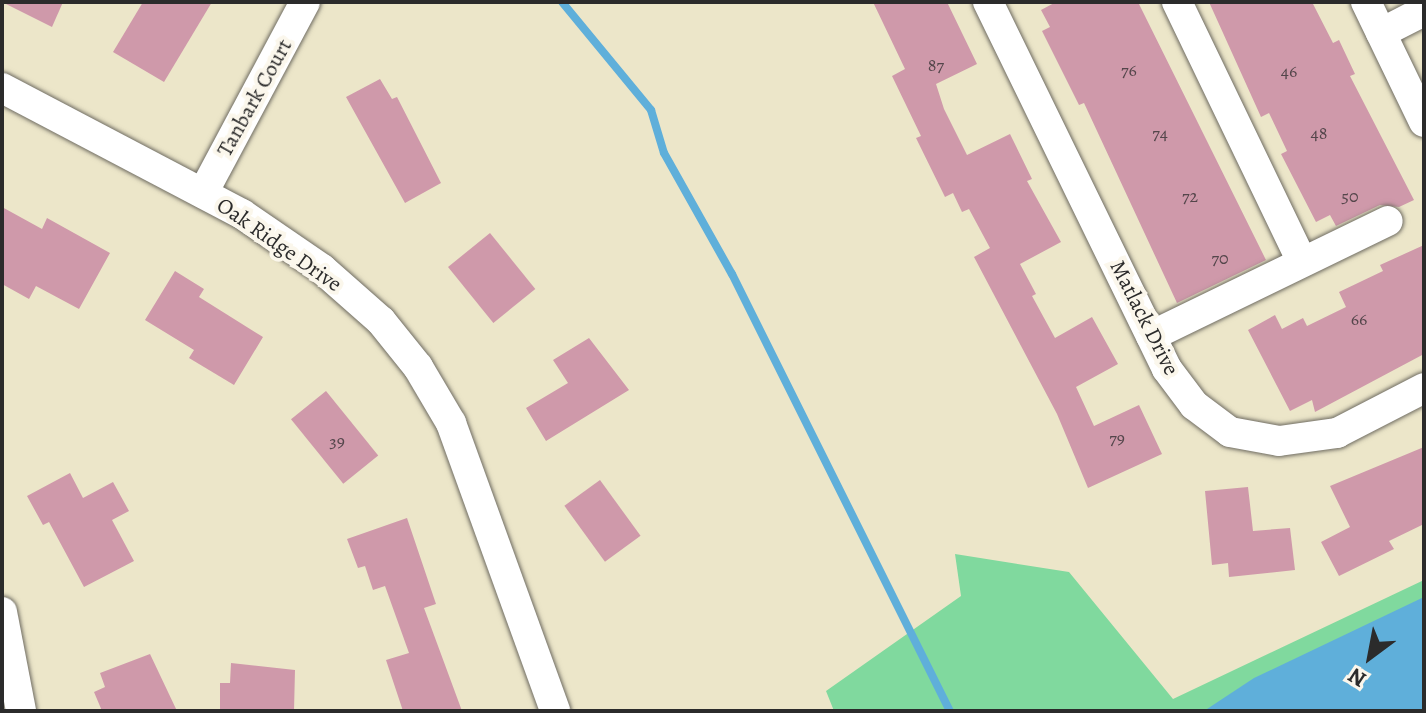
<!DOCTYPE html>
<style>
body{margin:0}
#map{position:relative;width:1426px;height:713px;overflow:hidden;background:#ece6c9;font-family:Alegreya,serif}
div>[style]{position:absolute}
.green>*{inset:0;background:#80d99e}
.water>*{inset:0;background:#5fafda}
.stream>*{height:8px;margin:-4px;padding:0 4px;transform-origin:4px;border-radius:4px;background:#5fafda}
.building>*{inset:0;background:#cf99aa;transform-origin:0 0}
.roads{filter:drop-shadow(0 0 2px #6f6c62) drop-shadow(0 0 2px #6f6c62)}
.minor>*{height:30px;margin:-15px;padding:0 15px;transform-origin:15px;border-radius:15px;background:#fff}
span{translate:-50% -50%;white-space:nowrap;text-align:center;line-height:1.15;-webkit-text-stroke:8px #fbf7ec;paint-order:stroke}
.number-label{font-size:18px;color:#54464b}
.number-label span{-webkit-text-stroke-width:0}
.street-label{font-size:22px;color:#2b2b2b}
.frame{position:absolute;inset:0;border:4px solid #2b2b2b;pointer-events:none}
.north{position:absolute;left:1330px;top:617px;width:80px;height:80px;-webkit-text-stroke:6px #fbf7ec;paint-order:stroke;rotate:212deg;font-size:22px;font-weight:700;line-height:32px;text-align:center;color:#2b2b2b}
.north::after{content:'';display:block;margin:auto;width:28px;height:36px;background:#2b2b2b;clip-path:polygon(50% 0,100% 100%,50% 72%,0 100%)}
</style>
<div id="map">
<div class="green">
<div style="clip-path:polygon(955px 554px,1069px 572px,1173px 699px,1424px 580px,1424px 711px,834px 711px,826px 691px,961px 596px)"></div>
</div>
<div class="water">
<div style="clip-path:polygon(1424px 597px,1424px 711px,1204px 711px,1254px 678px)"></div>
</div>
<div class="stream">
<div style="left:562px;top:2px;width:140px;rotate:50.5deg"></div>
<div style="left:651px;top:110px;width:45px;rotate:73.2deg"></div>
<div style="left:664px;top:153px;width:139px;rotate:60.7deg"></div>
<div style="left:732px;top:274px;width:488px;rotate:63.5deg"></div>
</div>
<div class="building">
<div style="clip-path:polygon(2px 2px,63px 2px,52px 27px)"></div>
<div style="clip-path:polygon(143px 2px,212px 2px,164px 82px,113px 52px)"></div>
<div style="clip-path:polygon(873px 2px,947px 2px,977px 64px,936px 84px,944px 109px,967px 155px,1010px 134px,1032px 179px,1027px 181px,1061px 242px,1020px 264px,1036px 294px,1032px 296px,1055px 338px,1092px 317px,1118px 364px,1076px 387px,1094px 426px,1139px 405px,1162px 454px,1088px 488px,1057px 414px,974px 257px,990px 248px,969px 209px,962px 212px,953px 193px,945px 197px,916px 138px,921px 136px,892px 76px,905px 69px)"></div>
<div style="clip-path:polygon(1056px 2px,1138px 2px,1266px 260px,1177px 303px,1084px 103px,1079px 105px,1042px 31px,1050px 27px,1041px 10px)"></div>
<div style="clip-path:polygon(1209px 2px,1312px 2px,1333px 43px,1339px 40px,1355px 74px,1350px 76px,1414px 200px,1399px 207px,1380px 205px,1336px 226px,1330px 215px,1316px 222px,1281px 154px,1287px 151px,1269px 113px,1261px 117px)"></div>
<div style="clip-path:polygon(380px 79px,392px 99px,397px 97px,441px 183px,405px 203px,346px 97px)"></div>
<div style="clip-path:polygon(2px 207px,42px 229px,47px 218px,110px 253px,79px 309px,36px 286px,29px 299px,2px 284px)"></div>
<div style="left:490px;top:233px;width:72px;height:54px;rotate:51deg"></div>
<div style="clip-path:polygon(1424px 245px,1424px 354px,1315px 412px,1312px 400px,1290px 411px,1248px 330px,1275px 315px,1282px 329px,1303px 318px,1307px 326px,1346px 307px,1339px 292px,1383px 271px,1380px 265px)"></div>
<div style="clip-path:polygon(175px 271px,204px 289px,199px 297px,263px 337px,234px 385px,189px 358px,194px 350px,145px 320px)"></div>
<div style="clip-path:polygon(589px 338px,629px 390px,546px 441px,526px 408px,568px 383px,553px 360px)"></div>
<div style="left:326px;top:391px;width:83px;height:45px;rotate:51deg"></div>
<div style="clip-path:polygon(1424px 447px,1424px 524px,1389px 541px,1394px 549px,1339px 576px,1321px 542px,1350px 527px,1330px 486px)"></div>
<div style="clip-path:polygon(70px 473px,83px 498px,113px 482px,129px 511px,112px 520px,134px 561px,84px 587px,49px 522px,43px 525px,27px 496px)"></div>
<div style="left:600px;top:480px;width:69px;height:44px;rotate:54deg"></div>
<div style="clip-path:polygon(1248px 487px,1253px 531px,1290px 528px,1295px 570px,1229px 577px,1228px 563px,1212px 565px,1205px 491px)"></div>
<div style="clip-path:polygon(407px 518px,436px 604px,424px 608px,462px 711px,403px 711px,386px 660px,409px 653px,385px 586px,373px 590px,365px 566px,358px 568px,347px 539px)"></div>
<div style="clip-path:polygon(150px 654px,177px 711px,102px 711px,94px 692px,105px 687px,100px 673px)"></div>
<div style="clip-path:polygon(231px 663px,295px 670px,294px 711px,220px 711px,220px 683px,230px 683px)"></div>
</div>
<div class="roads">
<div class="minor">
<div style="left:988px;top:2px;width:408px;rotate:64deg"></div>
<div style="left:1167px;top:369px;width:45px;rotate:53.1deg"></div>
<div style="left:1194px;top:405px;width:45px;rotate:36.9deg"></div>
<div style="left:1230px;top:432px;width:50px;rotate:10.4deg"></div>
<div style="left:1279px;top:441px;width:59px;rotate:-7.9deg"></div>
<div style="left:1337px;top:433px;width:98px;rotate:-27.3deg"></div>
<div style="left:1177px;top:2px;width:288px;rotate:64.3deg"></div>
<div style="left:1366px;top:2px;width:133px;rotate:64.2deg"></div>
<div style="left:1381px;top:33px;width:48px;rotate:-27.1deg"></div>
<div style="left:2px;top:88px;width:271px;rotate:27.7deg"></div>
<div style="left:242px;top:214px;width:97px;rotate:34.5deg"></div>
<div style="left:322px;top:269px;width:79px;rotate:41.4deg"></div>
<div style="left:381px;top:321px;width:59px;rotate:51.2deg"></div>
<div style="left:418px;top:367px;width:65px;rotate:59.5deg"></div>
<div style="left:451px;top:423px;width:306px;rotate:70.1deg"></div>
<div style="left:203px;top:193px;width:217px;rotate:-61.9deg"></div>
<div style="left:1151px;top:336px;width:263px;rotate:-25.9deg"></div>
<div style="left:2px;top:612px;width:101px;rotate:79.1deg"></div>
</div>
</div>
<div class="number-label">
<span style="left:936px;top:65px">87</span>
<span style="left:1129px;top:70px">76</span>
<span style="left:1289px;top:71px">46</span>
<span style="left:1160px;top:133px">74</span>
<span style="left:1319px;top:133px">48</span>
<span style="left:1190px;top:196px">72</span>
<span style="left:1350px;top:196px">50</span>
<span style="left:1220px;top:258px">70</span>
<span style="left:1359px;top:319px">66</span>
<span style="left:1117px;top:438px">79</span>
<span style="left:337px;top:441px">39</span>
</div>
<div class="street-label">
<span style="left:255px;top:98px;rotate:-61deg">Tanbark Court</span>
<span style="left:279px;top:245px;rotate:35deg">Oak Ridge Drive</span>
<span style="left:1144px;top:318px;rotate:63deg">Matlack Drive</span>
</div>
<div class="frame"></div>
<div class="north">N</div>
</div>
